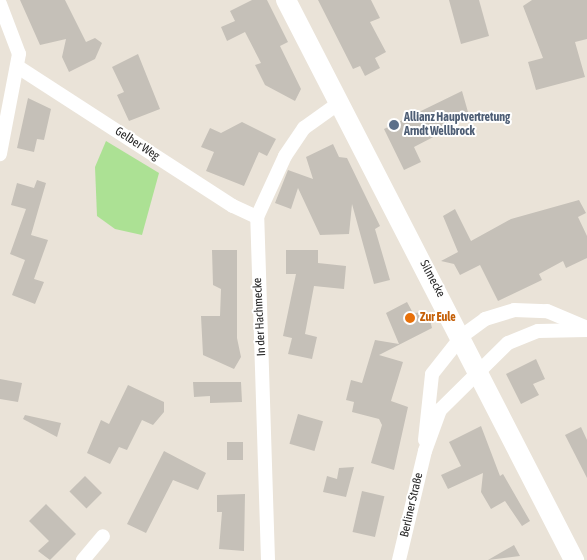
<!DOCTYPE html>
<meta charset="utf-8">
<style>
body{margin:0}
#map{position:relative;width:587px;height:560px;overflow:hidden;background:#eae3d8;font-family:"Asap Condensed",sans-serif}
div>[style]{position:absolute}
.green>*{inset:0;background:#ace194}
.building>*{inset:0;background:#c5c0b8;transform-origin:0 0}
.minor>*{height:14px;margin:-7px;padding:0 7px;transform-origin:7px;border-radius:7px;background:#fff}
.secondary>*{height:20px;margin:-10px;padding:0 10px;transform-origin:10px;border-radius:10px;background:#fff}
.dots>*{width:14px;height:14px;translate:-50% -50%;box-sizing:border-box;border:2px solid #fff;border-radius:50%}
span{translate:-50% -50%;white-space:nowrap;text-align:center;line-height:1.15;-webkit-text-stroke:4px #fff;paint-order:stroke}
.service-label{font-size:12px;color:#4e5e75;font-weight:700}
.left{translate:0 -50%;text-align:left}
.street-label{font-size:12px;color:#272727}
.food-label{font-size:12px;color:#c56008;font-weight:700}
</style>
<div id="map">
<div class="green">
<div style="clip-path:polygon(106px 141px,159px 173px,142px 235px,115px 229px,97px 216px,95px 167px)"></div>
</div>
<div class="building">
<div style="clip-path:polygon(20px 0,65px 0,86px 42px,95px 38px,102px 43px,95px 59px,69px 72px,62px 57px,66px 39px,40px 45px)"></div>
<div style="clip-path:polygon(252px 0,267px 0,288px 42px,280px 46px,301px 89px,295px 101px,265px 85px,255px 65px,261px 63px,245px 32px,227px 41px,221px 27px,235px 21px,230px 11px)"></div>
<div style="clip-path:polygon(318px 0,371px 0,380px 18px,370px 22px,386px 52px,375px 58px,380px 68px,365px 76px,360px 66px,353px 69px)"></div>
<div style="clip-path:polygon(449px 0,479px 0,489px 36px,461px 44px)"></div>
<div style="clip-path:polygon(532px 0,587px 0,587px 39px,575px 42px,585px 77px,536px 90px,528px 62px,543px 58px,523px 6px)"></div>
<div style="clip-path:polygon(138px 54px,160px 109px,129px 121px,117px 95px,124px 92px,112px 67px)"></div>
<div style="clip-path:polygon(462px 91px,470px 119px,438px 129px,441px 133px,414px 147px,421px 162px,404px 170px,384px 129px)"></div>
<div style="clip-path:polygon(28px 98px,51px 109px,44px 140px,37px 139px,34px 152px,17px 148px)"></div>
<div style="clip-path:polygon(242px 122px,276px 139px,267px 156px,259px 152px,244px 186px,206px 171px,214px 152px,201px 147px,210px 128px,221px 133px)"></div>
<div style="clip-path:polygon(333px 144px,339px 157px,347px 158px,380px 226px,375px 229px,390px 280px,374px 284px,352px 204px,349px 234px,320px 235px,298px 188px,291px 209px,275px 203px,288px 170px,313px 179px,306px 157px)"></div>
<div style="clip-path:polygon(37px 180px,46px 183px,31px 235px,48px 240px,34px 279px,44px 282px,35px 304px,12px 295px,25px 260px,10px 254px,26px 209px,11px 205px,17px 183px,34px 188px)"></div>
<div style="clip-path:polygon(579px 200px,586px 213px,578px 217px,587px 236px,587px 258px,566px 268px,563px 261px,539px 274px,542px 280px,498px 301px,480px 265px,460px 275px,454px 264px,441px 261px,458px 252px,443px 216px,455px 209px,471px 241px,511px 219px)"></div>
<div style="clip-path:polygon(212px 250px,237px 250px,237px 338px,241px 357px,234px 369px,203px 355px,201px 316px,220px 316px,221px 289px,213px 285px)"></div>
<div style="clip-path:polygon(286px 250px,318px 250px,318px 263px,346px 266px,344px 289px,314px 286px,305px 334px,317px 337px,312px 359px,288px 354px,292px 338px,283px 336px,296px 274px,286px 274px)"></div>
<div style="clip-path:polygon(407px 302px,413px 313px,428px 312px,432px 328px,379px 355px,403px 362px,391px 401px,408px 407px,394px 470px,371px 463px,382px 425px,379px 419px,352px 412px,354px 402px,346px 400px,351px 380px,362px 383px,375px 340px,399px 344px,386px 313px)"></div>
<div style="clip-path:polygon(536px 359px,545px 379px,533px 384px,539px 395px,521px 404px,506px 374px)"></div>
<div style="clip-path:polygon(0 379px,22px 383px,18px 402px,0 399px)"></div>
<div style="clip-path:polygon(193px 382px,241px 382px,242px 402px,210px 403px,210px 396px,194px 397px)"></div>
<div style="clip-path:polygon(128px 385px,164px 402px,164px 412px,153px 425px,142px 420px,127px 450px,119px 447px,110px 464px,87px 453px,101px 420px,109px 424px)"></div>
<div style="left:298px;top:414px;width:26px;height:31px;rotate:16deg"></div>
<div style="clip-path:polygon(25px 415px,61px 423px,57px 437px,23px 419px)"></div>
<div style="clip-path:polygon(481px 426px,500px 476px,503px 474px,530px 521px,522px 526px,505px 501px,491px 509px,481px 492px,483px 473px,448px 489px,441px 475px,461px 466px,449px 442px)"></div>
<div style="clip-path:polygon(581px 427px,587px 440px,587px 478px,565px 435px)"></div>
<div style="left:227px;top:442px;width:16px;height:18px"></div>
<div style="clip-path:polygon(164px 451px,206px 473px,198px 490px,173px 480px,146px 533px,127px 524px)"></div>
<div style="clip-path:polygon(354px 467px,346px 497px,323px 492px,327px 476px,337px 479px,339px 468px)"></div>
<div style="left:85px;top:476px;width:24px;height:22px;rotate:45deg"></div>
<div style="left:362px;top:491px;width:23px;height:42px;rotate:13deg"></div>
<div style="clip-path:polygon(245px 494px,244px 551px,219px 549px,222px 512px,217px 512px,217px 495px)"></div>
<div style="clip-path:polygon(46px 504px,76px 534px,50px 560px,38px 551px,49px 541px,29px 521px)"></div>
<div style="clip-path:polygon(514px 545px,520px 556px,488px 560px)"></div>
</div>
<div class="minor">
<div style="left:0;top:4px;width:53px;rotate:69.2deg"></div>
<div style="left:19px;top:54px;width:102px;rotate:100.8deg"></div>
<div style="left:18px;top:67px;width:256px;rotate:32.9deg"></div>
<div style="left:233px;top:206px;width:26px;rotate:25deg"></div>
<div style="left:425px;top:440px;width:66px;rotate:-83.9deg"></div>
<div style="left:432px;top:374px;width:48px;rotate:-51.7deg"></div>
<div style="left:462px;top:336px;width:29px;rotate:-36deg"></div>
<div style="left:485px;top:319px;width:30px;rotate:-17deg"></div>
<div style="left:514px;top:310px;width:33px;rotate:2deg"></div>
<div style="left:547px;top:311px;width:43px;rotate:23deg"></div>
<div style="left:83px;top:560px;width:31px;rotate:-50deg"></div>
<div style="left:268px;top:560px;width:343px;rotate:-91.8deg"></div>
<div style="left:257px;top:217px;width:67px;rotate:-65.3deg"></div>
<div style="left:285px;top:156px;width:34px;rotate:-56deg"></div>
<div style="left:304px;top:128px;width:43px;rotate:-35.5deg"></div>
<div style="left:399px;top:560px;width:112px;rotate:-76.6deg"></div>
<div style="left:425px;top:451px;width:44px;rotate:-69.9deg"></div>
<div style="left:440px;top:410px;width:95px;rotate:-44.6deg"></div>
<div style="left:508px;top:343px;width:32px;rotate:-22deg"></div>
<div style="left:538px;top:331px;width:49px;rotate:-1.2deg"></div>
</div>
<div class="secondary">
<div style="left:286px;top:0;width:630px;rotate:62.78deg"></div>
</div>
<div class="dots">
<div style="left:394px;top:125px;background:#5c6f8a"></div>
<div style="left:410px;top:318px;background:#e8710a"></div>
</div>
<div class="service-label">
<span class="left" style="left:404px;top:125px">Allianz Hauptvertretung<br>Arndt Wellbrock</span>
</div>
<div class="street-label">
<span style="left:137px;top:144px;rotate:33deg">Gelber Weg</span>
<span style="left:432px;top:279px;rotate:62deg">Silmecke</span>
<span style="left:260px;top:317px;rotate:-93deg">In der Hachmecke</span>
<span style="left:412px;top:505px;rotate:-77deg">Berliner Straße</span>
</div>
<div class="food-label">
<span class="left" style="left:420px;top:318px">Zur Eule</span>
</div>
</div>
